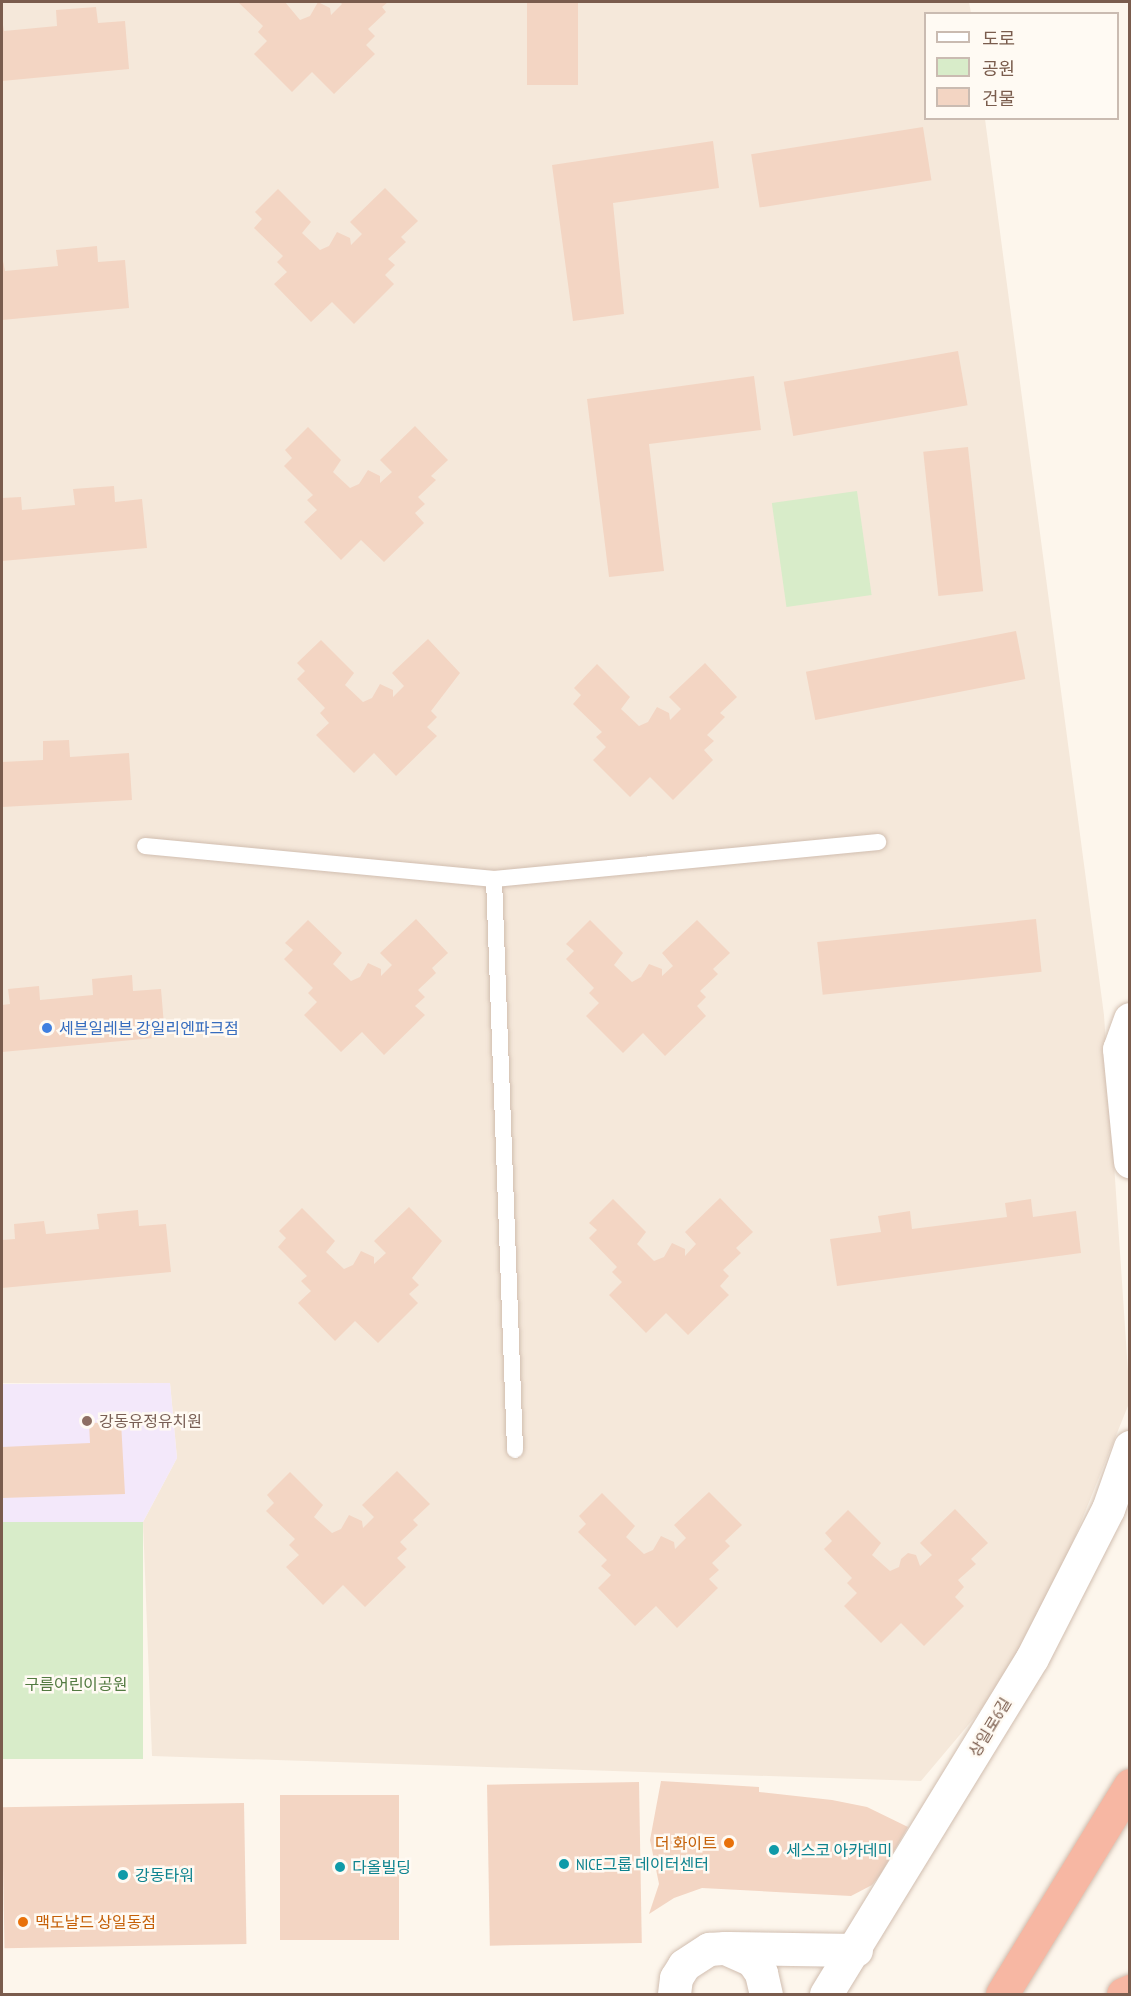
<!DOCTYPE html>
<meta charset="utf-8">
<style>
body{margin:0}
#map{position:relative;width:1131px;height:1996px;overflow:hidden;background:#fdf6ec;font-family:"PT Sans Narrow","Noto Sans KR",sans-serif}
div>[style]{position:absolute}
.residential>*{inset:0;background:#f5e8da}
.education>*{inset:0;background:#f3e8fa}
.green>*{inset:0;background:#d8ecc9;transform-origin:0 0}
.building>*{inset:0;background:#f3d5c3;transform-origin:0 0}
.roads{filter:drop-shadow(0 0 2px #d1beb0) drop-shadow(0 0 2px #d1beb0)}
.lane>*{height:16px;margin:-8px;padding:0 8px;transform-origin:8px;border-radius:8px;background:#fff}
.street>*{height:33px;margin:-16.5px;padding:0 16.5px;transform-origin:16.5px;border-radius:16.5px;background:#fff}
.highway>*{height:33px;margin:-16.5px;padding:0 16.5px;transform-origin:16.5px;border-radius:16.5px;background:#f7b7a3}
.dots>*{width:16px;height:16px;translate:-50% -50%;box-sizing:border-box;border:3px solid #fffaf3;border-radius:50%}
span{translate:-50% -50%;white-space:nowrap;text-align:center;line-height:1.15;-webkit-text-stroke:5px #fffaf3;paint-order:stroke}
.shop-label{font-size:16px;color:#366cbe}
.left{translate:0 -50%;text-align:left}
.education-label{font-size:16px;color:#785e54}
.park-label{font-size:16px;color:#537a41}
.street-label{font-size:16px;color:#7a5c4d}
.food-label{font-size:16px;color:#c56008}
.right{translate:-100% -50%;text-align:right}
.culture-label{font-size:16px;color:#0d838f}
.frame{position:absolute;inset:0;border:3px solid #7a5c4d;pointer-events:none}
.legend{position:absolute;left:924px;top:12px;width:195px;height:108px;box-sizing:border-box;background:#fffaf3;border:2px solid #cabbb1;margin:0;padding:8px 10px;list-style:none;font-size:18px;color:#7a5c4d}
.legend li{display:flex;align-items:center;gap:12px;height:30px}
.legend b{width:30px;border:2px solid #cabbb1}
</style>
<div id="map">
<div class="residential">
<div style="clip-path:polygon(2px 2px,969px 2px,971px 13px,926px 14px,926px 118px,985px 119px,1104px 1015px,1130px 1401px,1027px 1655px,921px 1781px,152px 1756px,143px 1522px,177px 1458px,170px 1383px,2px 1383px)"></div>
</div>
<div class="education">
<div style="clip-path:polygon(170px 1383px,177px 1458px,143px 1522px,2px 1522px,2px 1384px)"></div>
</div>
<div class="green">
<div style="left:857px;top:491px;width:105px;height:86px;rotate:82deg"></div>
<div style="left:2px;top:1522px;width:141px;height:237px"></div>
</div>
<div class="building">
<div style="clip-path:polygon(238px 2px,285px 2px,300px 20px,310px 16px,318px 2px,330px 8px,331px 15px,342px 4px,340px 2px,388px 2px,382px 7px,386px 12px,368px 29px,375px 36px,366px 45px,375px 54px,334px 94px,312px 72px,292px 92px,254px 54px,267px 41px,258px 32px,263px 26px)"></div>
<div style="left:527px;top:2px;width:51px;height:83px"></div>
<div style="clip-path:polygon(96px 7px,98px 23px,125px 21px,129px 69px,2px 81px,2px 19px,4px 31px,57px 26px,56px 10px)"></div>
<div style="left:923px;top:127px;width:54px;height:174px;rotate:81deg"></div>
<div style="clip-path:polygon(713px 141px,719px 188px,613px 203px,624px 314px,573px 321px,552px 165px)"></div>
<div style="clip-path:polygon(385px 188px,418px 221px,401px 237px,406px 242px,388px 259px,395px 265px,385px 275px,394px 284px,354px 324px,332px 302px,311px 322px,274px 284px,287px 272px,277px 262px,283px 256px,254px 228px,262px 219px,255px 212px,278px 189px,311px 222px,302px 233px,320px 250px,329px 246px,337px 232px,350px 238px,351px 245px,362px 234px,350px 222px)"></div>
<div style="clip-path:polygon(97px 246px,98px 262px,125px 260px,129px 308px,2px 320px,2px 256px,5px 271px,58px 266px,56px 250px)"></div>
<div style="left:958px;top:351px;width:55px;height:177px;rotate:80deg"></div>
<div style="clip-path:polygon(754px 376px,761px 430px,649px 444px,664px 571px,609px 577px,587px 399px)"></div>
<div style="clip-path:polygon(415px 426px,448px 460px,431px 476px,436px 480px,418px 497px,425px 504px,415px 513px,424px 523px,384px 562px,361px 540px,341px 560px,304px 522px,317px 510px,307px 500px,313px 495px,284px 466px,292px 458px,285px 450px,308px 427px,341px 460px,333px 472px,350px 488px,359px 484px,368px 470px,380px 476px,380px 483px,392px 472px,380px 460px)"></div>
<div style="left:968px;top:447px;width:145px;height:45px;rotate:84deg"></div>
<div style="clip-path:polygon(114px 486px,115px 502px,142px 499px,147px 548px,2px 561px,2px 498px,21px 497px,22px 510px,75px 505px,73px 489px)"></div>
<div style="left:1016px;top:631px;width:49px;height:214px;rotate:79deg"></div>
<div style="clip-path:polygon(428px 639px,460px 673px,431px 711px,437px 717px,427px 727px,437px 736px,396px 776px,374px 753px,354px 773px,316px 735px,329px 723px,320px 713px,325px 708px,297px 679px,305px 671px,297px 663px,321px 640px,354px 673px,345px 685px,363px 702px,372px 698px,380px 684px,393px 690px,393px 697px,404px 686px,392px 673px)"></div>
<div style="clip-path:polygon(705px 663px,737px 697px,720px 713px,725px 717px,707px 735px,714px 741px,704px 750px,713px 760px,673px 800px,650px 777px,630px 797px,593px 760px,606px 747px,596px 737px,602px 732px,573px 704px,581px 695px,574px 688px,597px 664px,630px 697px,621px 709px,639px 726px,648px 722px,657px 707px,669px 713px,670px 720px,681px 709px,669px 697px)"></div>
<div style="clip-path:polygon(69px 740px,70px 757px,129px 753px,132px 800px,2px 807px,2px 762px,43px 760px,43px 741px)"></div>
<div style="clip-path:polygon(416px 919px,448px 953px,432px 968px,436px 973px,418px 990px,425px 997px,415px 1006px,425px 1015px,384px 1055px,362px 1032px,341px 1052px,304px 1015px,317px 1002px,308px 993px,313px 988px,284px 959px,293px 950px,285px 943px,308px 920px,342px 953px,333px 964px,351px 981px,360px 977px,368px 963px,381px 969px,381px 976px,392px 965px,380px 953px)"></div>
<div style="left:1036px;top:919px;width:53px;height:220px;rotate:84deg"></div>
<div style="clip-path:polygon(590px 920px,623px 953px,614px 965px,632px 982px,641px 977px,649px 964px,662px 969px,662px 976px,673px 966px,662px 953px,697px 920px,730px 953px,713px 969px,718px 974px,700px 991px,706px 997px,697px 1006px,706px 1016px,665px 1056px,643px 1033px,623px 1053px,586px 1016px,599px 1003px,589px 993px,594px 988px,566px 959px,574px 951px,566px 944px)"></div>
<div style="clip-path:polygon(132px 975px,133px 991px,161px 989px,165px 1037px,2px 1052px,2px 1005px,10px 1004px,8px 989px,39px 986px,40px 1000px,93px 995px,92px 979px)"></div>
<div style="clip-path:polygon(720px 1198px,753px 1232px,736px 1248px,741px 1253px,723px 1270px,729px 1276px,720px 1286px,729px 1295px,688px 1335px,666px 1313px,646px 1333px,609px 1295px,622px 1282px,612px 1272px,617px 1267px,589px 1238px,597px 1230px,589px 1223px,613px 1199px,646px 1232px,637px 1244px,654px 1261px,664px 1257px,672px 1243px,685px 1249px,685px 1256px,696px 1244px,685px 1232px)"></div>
<div style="clip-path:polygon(1031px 1199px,1033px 1217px,1076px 1211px,1081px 1253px,837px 1286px,830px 1239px,881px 1232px,878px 1216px,910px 1211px,912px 1229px,1007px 1217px,1005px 1203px)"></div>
<div style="clip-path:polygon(409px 1207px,442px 1241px,412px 1278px,419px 1285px,409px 1294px,418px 1303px,378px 1343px,355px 1321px,335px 1341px,298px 1303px,311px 1291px,301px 1281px,307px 1276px,278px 1247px,286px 1238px,279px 1231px,302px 1208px,335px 1241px,326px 1252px,344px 1269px,353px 1265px,361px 1251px,374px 1257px,374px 1264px,386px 1253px,374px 1241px)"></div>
<div style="clip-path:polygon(138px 1210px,139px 1226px,166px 1224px,171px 1272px,2px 1288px,2px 1240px,15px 1239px,14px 1224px,44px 1221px,46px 1234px,99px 1229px,97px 1214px)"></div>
<div style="clip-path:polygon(121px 1422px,125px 1494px,2px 1498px,2px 1447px,90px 1443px,89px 1423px)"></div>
<div style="clip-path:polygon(397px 1471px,430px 1504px,413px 1520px,418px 1525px,400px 1542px,407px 1549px,397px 1558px,406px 1567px,365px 1607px,343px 1585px,323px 1605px,286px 1567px,299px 1555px,289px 1545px,295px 1539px,266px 1511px,274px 1503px,267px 1495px,290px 1472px,323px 1505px,314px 1517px,332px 1533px,341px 1529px,349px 1515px,362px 1521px,363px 1528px,374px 1517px,362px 1505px)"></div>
<div style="clip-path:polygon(709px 1492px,742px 1525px,725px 1541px,730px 1546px,712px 1563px,719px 1570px,709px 1579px,718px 1588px,677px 1628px,656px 1606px,635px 1626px,598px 1588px,611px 1575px,601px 1566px,607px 1560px,578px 1532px,586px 1524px,579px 1516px,602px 1493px,635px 1526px,626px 1537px,644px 1554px,653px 1550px,661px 1536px,674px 1542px,675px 1549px,686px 1538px,674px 1525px)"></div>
<div style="clip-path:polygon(955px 1509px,988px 1543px,971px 1559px,976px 1564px,958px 1580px,964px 1587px,955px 1597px,964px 1606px,924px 1646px,901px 1623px,881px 1643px,844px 1606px,857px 1593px,847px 1583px,852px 1578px,824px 1549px,832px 1541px,825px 1533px,848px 1510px,881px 1543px,872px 1555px,890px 1571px,899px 1567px,901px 1559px,908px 1553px,916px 1555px,920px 1566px,932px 1555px,920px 1543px)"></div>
<div style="clip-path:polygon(661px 1781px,759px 1787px,759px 1792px,832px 1800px,867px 1807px,908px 1827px,880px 1875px,872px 1885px,851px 1896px,702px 1888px,674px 1898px,649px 1914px,659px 1884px,650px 1840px)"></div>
<div style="left:639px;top:1782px;width:161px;height:152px;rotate:89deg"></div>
<div style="left:280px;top:1795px;width:119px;height:145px"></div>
<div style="left:244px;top:1803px;width:141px;height:242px;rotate:89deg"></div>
</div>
<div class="roads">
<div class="lane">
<div style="left:145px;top:846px;width:351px;rotate:5.4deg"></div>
<div style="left:494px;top:879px;width:386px;rotate:-5.5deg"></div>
<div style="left:494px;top:879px;width:571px;rotate:87.89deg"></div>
</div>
<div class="street">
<div style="left:1130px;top:1019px;width:32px;rotate:110deg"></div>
<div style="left:1119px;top:1049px;width:113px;rotate:84.4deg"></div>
<div style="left:729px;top:1948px;width:127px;rotate:0.9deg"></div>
<div style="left:674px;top:1994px;width:16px;rotate:-83deg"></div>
<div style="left:676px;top:1978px;width:15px;rotate:-58deg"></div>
<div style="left:684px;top:1965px;width:30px;rotate:-33deg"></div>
<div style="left:709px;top:1949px;width:16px;rotate:-4deg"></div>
<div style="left:725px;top:1948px;width:30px;rotate:24deg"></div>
<div style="left:752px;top:1960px;width:16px;rotate:55deg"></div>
<div style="left:761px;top:1973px;width:22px;rotate:77deg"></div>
<div style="left:826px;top:1994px;width:394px;rotate:-58.5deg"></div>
<div style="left:1032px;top:1658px;width:167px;rotate:-63deg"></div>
<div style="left:1108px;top:1509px;width:66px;rotate:-70.5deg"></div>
</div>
<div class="highway">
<div style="left:1002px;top:1994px;width:245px;rotate:-58.5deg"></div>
<div style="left:1123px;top:1994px;width:8px;rotate:-23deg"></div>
</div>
</div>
<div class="dots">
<div style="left:47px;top:1028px;background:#3f7fe0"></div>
<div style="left:87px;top:1421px;background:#8d6e63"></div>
<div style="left:729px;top:1843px;background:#e8710a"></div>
<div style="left:774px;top:1850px;background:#0f9aa8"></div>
<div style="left:564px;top:1864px;background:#0f9aa8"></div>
<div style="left:340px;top:1867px;background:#0f9aa8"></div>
<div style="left:123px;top:1875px;background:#0f9aa8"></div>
<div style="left:23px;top:1922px;background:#e8710a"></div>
</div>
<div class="shop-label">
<span class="left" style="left:59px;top:1028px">세븐일레븐 강일리엔파크점</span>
</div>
<div class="education-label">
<span class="left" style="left:99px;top:1421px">강동유정유치원</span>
</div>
<div class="park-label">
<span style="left:76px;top:1684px">구름어린이공원</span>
</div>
<div class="street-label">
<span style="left:990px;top:1727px;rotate:-59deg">상일로6길</span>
</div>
<div class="food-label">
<span class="right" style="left:717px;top:1843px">더 화이트</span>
<span class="left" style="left:35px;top:1922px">맥도날드 상일동점</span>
</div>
<div class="culture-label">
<span class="left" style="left:786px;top:1850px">세스코 아카데미</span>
<span class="left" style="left:576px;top:1864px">NICE그룹 데이터센터</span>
<span class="left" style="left:352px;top:1867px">다올빌딩</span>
<span class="left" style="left:135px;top:1875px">강동타워</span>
</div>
<div class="frame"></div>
<ul class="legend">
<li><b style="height:8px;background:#fff"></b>도로</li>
<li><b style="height:16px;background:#d8ecc9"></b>공원</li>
<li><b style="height:16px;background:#f3d5c3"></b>건물</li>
</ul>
</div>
